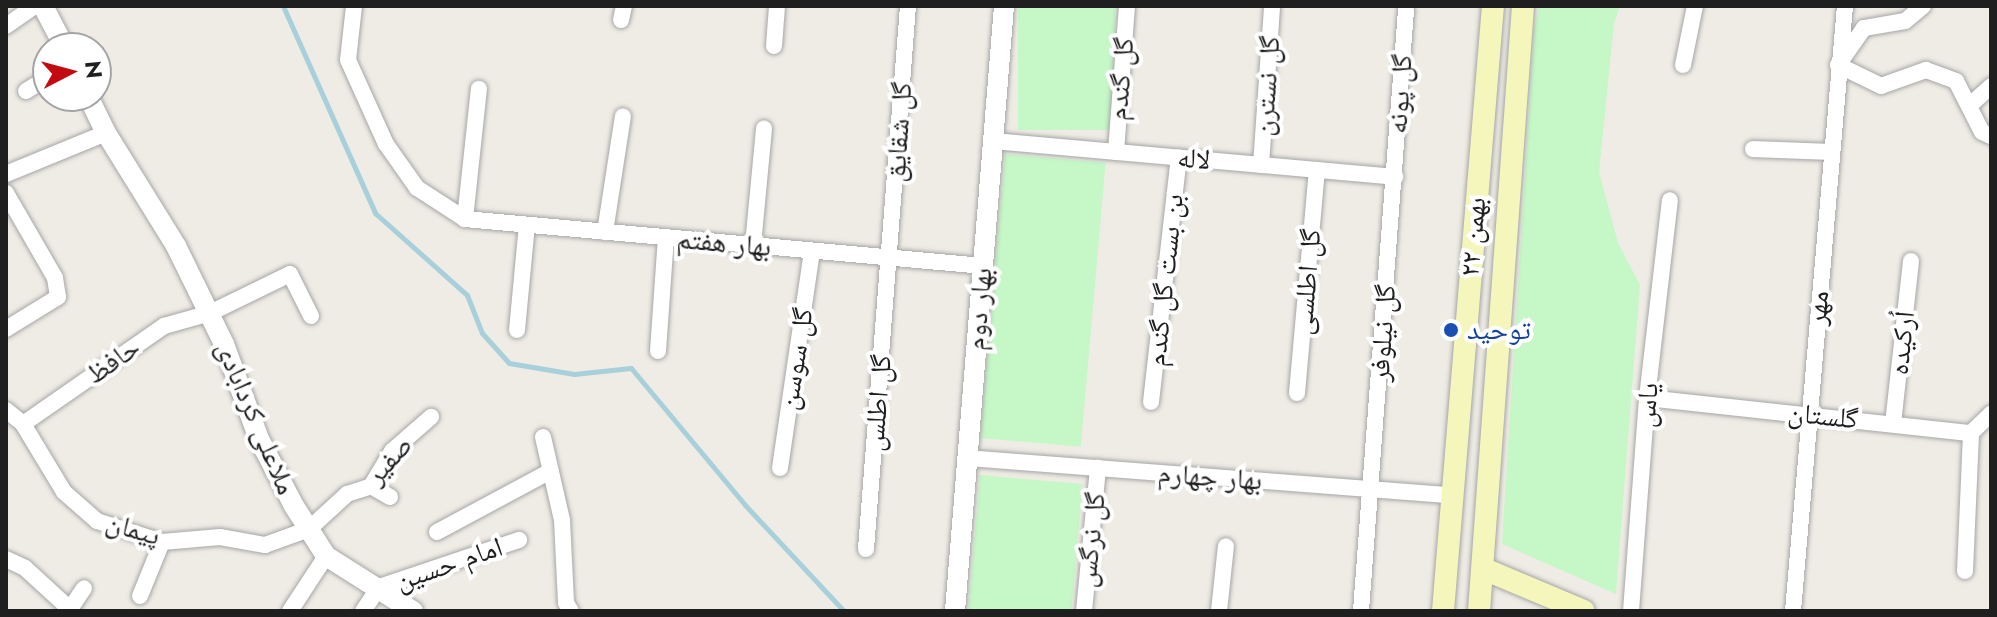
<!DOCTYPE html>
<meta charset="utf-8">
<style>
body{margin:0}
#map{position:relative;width:1997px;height:617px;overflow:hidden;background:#efece5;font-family:Jost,"Noto Naskh Arabic",sans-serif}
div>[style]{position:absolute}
.park>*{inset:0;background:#c5f7c7;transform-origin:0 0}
.stream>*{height:5px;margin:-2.5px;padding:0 2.5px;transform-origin:2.5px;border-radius:2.5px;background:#a8d0da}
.roads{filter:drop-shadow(0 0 2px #a6a6a6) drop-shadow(0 0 2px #a6a6a6)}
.minor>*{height:16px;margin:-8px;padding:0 8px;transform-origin:8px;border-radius:8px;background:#fff}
.tertiary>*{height:20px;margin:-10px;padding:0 10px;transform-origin:10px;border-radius:10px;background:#fff}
.secondary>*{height:22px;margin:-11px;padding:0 11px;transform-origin:11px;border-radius:11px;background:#f5f6bc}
.dots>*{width:22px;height:22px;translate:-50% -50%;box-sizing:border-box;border:4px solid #fff;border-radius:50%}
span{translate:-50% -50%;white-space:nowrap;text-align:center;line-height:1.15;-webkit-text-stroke:8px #fff;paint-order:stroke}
.street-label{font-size:28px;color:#1f1f1f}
.transit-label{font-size:28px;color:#164399}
.left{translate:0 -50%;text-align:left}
.frame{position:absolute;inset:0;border:8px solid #1f1f1f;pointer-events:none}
.north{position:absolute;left:32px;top:32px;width:80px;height:80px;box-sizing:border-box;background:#fff;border:2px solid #a5a5a5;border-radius:50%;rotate:84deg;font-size:22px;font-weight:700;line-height:32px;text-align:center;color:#1f1f1f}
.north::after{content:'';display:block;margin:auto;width:28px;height:36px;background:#c30a10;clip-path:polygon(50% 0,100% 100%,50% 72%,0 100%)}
</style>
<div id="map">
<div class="park">
<div style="left:1018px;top:6px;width:97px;height:124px"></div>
<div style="clip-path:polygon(1539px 6px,1620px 6px,1614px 23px,1599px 172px,1618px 243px,1640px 285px,1616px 594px,1502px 544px,1534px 29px)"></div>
<div style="left:1005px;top:154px;width:101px;height:285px;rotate:5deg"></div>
<div style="left:980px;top:475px;width:103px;height:136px;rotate:5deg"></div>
</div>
<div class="stream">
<div style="left:283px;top:6px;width:227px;rotate:66deg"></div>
<div style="left:375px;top:213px;width:123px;rotate:41.7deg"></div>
<div style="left:467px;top:295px;width:41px;rotate:68.5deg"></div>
<div style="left:482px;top:333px;width:40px;rotate:48deg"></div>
<div style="left:509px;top:363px;width:66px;rotate:9.6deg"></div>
<div style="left:574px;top:374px;width:57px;rotate:-6deg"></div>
<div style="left:631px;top:368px;width:178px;rotate:50.2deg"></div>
<div style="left:745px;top:505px;width:145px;rotate:47deg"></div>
</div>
<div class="roads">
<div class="minor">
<div style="left:354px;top:6px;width:54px;rotate:96.3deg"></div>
<div style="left:348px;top:60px;width:92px;rotate:65.7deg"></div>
<div style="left:386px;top:144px;width:54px;rotate:54.8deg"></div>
<div style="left:417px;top:188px;width:57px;rotate:32.9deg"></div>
<div style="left:465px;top:219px;width:520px;rotate:5.18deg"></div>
<div style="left:1923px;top:6px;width:23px;rotate:140deg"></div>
<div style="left:1905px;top:21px;width:42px;rotate:170.3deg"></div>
<div style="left:1864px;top:28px;width:45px;rotate:125.1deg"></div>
<div style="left:1838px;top:65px;width:48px;rotate:26deg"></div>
<div style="left:1881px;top:86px;width:48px;rotate:-19.6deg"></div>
<div style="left:1926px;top:70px;width:32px;rotate:20deg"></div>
<div style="left:1956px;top:81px;width:57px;rotate:63deg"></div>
<div style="left:1982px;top:132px;width:10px;rotate:24deg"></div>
<div style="left:621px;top:20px;width:14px;rotate:-78deg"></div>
<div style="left:6px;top:26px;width:35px;rotate:-35deg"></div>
<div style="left:774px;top:46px;width:40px;rotate:-85.7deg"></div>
<div style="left:1683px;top:65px;width:60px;rotate:-78.5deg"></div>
<div style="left:26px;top:91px;width:26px;rotate:-32deg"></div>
<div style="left:1969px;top:106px;width:30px;rotate:-42deg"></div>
<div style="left:993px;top:141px;width:404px;rotate:5.1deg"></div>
<div style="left:1753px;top:149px;width:78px;rotate:2.2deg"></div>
<div style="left:1116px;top:152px;width:146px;rotate:-85.7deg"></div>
<div style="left:1261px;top:165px;width:159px;rotate:-86deg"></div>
<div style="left:6px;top:174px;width:108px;rotate:-22.3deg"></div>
<div style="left:6px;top:193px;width:98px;rotate:60deg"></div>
<div style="left:55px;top:278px;width:19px;rotate:81deg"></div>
<div style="left:58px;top:297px;width:61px;rotate:148.4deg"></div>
<div style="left:465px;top:219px;width:131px;rotate:-83.9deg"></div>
<div style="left:605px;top:232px;width:117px;rotate:-81.2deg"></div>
<div style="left:753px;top:245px;width:117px;rotate:-84.6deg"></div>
<div style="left:517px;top:330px;width:105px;rotate:-84.6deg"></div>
<div style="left:658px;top:351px;width:114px;rotate:-86deg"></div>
<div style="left:1297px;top:393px;width:224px;rotate:-84.9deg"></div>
<div style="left:1647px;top:398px;width:326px;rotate:6.2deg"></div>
<div style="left:1971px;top:433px;width:28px;rotate:-44deg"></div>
<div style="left:1151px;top:402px;width:246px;rotate:-83.5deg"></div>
<div style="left:6px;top:410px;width:22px;rotate:39deg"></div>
<div style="left:23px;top:424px;width:79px;rotate:58.9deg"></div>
<div style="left:64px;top:492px;width:44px;rotate:41.3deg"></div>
<div style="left:97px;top:521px;width:68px;rotate:17.9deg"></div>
<div style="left:162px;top:542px;width:58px;rotate:-4.9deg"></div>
<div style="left:220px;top:537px;width:46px;rotate:10.1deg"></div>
<div style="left:265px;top:545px;width:47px;rotate:-20deg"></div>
<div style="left:309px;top:529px;width:52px;rotate:-42.6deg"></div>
<div style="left:347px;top:494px;width:25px;rotate:-18deg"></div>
<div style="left:371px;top:486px;width:41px;rotate:-59deg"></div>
<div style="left:392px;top:451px;width:52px;rotate:-41.1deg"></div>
<div style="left:23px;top:424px;width:172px;rotate:-34.8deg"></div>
<div style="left:164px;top:326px;width:48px;rotate:-15.8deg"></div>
<div style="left:210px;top:313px;width:89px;rotate:-26deg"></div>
<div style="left:290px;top:274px;width:47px;rotate:63.4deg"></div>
<div style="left:1893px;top:424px;width:164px;rotate:-83.7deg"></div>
<div style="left:543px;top:437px;width:85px;rotate:77.1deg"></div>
<div style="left:562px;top:520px;width:83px;rotate:87.2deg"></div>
<div style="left:566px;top:603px;width:9px;rotate:58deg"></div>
<div style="left:967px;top:458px;width:486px;rotate:4.4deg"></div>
<div style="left:780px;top:468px;width:219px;rotate:-81.6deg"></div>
<div style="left:371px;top:486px;width:22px;rotate:30deg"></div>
<div style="left:437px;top:532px;width:129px;rotate:-28.2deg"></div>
<div style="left:866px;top:549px;width:545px;rotate:-85.58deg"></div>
<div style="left:6px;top:559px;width:21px;rotate:25deg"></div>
<div style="left:25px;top:568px;width:64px;rotate:42.5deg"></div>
<div style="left:1965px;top:571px;width:138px;rotate:-87.5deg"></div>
<div style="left:140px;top:596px;width:58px;rotate:-67.8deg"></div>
<div style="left:70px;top:609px;width:25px;rotate:-56deg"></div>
<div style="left:290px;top:611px;width:66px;rotate:-56.8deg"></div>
<div style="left:363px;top:611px;width:29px;rotate:-56deg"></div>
<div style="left:379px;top:587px;width:148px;rotate:-18.6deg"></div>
<div style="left:1084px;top:611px;width:144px;rotate:-84.4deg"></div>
<div style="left:1219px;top:611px;width:65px;rotate:-83.9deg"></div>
<div style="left:1361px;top:611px;width:603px;rotate:-85.72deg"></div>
<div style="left:1631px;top:611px;width:214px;rotate:-85.7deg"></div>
<div style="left:1647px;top:398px;width:199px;rotate:-83.4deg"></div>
<div style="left:1793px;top:611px;width:607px;rotate:-85.09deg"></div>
</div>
<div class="tertiary">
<div style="left:43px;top:6px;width:47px;rotate:62.4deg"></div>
<div style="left:88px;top:96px;width:41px;rotate:64.1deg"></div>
<div style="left:106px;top:133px;width:133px;rotate:58.2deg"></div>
<div style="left:176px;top:246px;width:109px;rotate:63.9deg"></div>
<div style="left:224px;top:344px;width:101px;rotate:69.8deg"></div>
<div style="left:259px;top:439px;width:76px;rotate:62.4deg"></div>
<div style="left:294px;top:506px;width:59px;rotate:57.4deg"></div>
<div style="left:326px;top:556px;width:103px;rotate:32.3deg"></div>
<div style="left:955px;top:611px;width:607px;rotate:-85.37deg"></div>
</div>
<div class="secondary">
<div style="left:1484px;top:569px;width:108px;rotate:22.8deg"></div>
<div style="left:1443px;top:611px;width:607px;rotate:-85.28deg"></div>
<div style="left:1479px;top:611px;width:607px;rotate:-85.84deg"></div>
</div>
</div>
<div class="dots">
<div style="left:1451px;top:330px;background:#1a4fb4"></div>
</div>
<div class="street-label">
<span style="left:1121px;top:79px;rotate:-85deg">گل گندم</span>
<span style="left:1267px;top:86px;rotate:-86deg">گل نسترن</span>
<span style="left:1400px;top:94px;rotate:-86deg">گل پونه</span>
<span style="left:899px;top:132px;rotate:-86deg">گل شقایق</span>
<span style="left:1194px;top:159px;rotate:5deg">لاله</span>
<span style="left:1473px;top:237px;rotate:-85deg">۲۲ بهمن</span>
<span style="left:724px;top:243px;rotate:5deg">بهار هفتم</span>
<span style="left:1165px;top:280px;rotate:-84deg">بن بست گل گندم</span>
<span style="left:1307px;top:282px;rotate:-85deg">گل اطلسی</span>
<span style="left:1818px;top:308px;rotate:-85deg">مهر</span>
<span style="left:979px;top:309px;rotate:-85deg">بهار دوم</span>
<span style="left:1383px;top:333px;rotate:-86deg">گل نیلوفر</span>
<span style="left:1902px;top:343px;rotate:-84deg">اُرکیده</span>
<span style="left:796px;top:359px;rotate:-81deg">گل سوسن</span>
<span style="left:113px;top:361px;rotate:-35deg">حافظ</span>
<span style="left:878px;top:403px;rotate:-85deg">گل اطلس</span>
<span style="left:1647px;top:405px;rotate:-85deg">یاس</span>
<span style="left:1823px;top:416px;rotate:6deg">گلستان</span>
<span style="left:256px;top:418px;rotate:67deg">ملاعلی کردابادی</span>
<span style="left:389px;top:460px;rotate:-48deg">صفیر</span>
<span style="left:1210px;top:477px;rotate:4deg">بهار چهارم</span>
<span style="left:133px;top:529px;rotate:16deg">پیمان</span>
<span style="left:1091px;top:540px;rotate:-84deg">گل نرگس</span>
<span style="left:449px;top:564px;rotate:-19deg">امام حسین</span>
</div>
<div class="transit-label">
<span class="left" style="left:1467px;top:330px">توحید</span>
</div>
<div class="frame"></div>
<div class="north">N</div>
</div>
